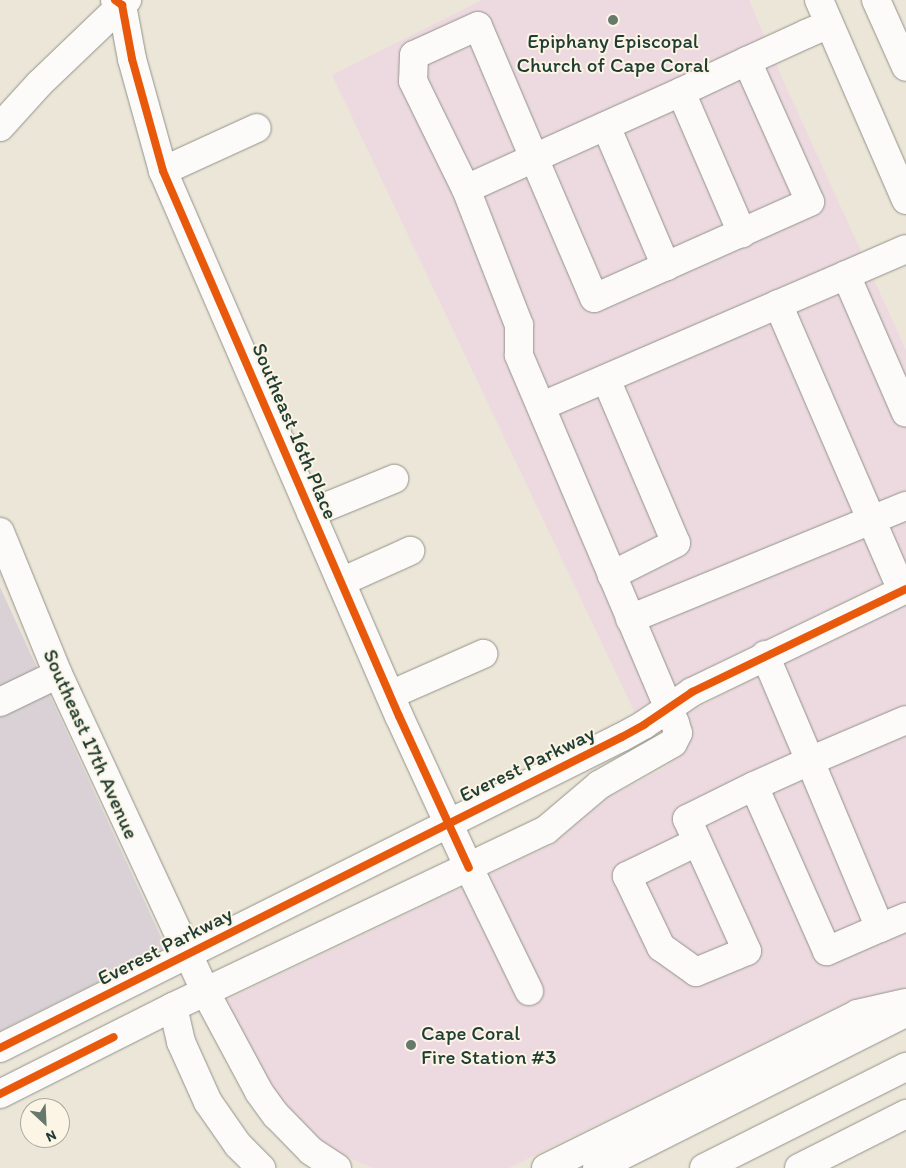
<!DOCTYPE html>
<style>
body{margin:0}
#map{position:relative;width:906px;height:1168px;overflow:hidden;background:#ece6d8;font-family:Itim,sans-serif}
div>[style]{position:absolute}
.built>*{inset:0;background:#eddae1}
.industrial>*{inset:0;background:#dad1d6}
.roads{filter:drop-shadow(0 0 1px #91938a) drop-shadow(0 0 1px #91938a)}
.minor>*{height:28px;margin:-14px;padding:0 14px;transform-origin:14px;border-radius:14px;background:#fcfbf9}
.major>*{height:28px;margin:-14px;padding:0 14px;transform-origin:14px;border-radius:14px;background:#fcfbf9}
.highway>*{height:28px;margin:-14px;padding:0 14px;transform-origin:14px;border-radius:14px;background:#fcfbf9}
.cycleway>*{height:8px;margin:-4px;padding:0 4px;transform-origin:4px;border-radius:4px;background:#e8590c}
.dots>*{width:14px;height:14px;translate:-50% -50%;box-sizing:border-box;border:2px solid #fcf5e5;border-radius:50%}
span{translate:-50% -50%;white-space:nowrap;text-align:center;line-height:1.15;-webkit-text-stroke:4px #fcf5e5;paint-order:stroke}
.poi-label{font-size:21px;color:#1f3d34}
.left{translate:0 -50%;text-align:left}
.street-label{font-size:21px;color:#1f3d34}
.north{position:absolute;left:20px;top:1098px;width:50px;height:50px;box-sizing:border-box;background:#fcf5e5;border:1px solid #a4ab9e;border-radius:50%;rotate:155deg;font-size:14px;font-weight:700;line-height:20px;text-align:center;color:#1f3d34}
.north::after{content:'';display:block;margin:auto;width:18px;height:22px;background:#67786d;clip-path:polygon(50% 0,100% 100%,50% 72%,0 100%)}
</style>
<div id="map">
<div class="built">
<div style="clip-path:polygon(482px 0,749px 0,783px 80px,906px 350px,906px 572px,685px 679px,649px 700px,649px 702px,635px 713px,332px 75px)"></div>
<div style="clip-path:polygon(906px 605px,906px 988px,851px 1000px,509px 1168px,373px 1168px,338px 1153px,319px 1140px,286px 1105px,270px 1084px,226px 1000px,553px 844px,607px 798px,662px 769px,681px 755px,690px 741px,691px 730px,685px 714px,772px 669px)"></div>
</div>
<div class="industrial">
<div style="clip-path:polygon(0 587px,166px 948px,0 1031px)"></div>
</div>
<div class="roads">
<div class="minor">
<div style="left:115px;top:0;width:9px;rotate:36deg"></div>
<div style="left:122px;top:5px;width:55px;rotate:79.5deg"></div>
<div style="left:132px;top:59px;width:116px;rotate:74.5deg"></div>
<div style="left:163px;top:171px;width:594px;rotate:66.59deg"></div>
<div style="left:399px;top:716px;width:167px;rotate:65.3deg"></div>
<div style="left:469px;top:868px;width:137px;rotate:64deg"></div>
<div style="left:747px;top:61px;width:154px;rotate:65.9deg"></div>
<div style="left:810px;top:202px;width:236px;rotate:156deg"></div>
<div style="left:594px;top:298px;width:152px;rotate:-113.2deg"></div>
<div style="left:534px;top:158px;width:143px;rotate:-113deg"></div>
<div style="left:478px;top:26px;width:70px;rotate:155.6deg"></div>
<div style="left:414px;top:55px;width:26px;rotate:92deg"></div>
<div style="left:413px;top:81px;width:120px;rotate:63.9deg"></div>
<div style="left:466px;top:189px;width:75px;rotate:-24.5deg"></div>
<div style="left:534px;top:158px;width:161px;rotate:-24.2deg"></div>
<div style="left:681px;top:92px;width:73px;rotate:-25.2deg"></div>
<div style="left:747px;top:61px;width:65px;rotate:-24.6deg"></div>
<div style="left:806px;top:34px;width:25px;rotate:-23deg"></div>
<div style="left:681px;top:92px;width:154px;rotate:66.6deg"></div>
<div style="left:606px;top:126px;width:153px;rotate:66.9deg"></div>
<div style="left:0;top:127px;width:58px;rotate:-47.8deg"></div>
<div style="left:39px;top:84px;width:122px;rotate:-43.7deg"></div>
<div style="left:163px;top:171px;width:103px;rotate:-24.6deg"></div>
<div style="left:846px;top:275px;width:65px;rotate:-23.4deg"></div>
<div style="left:778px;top:304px;width:312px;rotate:66.6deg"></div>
<div style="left:606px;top:379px;width:178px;rotate:66.9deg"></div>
<div style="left:676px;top:543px;width:72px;rotate:153.4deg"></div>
<div style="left:542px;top:406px;width:331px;rotate:-23.3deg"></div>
<div style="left:846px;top:275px;width:150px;rotate:66.5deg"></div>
<div style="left:311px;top:513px;width:90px;rotate:-22.3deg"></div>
<div style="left:0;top:532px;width:153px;rotate:67.8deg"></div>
<div style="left:58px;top:674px;width:352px;rotate:65.1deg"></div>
<div style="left:341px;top:582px;width:76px;rotate:-24.2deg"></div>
<div style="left:630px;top:619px;width:298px;rotate:-22.3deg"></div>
<div style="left:765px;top:655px;width:115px;rotate:67deg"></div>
<div style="left:810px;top:761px;width:181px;rotate:67.3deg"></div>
<div style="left:880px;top:928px;width:58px;rotate:156.5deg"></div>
<div style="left:827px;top:951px;width:180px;rotate:-113.9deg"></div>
<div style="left:754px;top:786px;width:61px;rotate:-24.1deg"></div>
<div style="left:810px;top:761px;width:104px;rotate:-23.1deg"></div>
<div style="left:390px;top:695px;width:102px;rotate:-23.8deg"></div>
<div style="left:0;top:702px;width:64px;rotate:-25.8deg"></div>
<div style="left:697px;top:842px;width:78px;rotate:154.1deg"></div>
<div style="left:627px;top:876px;width:79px;rotate:64.4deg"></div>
<div style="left:661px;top:947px;width:43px;rotate:35.5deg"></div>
<div style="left:696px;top:972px;width:55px;rotate:-22.4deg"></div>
<div style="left:747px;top:951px;width:145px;rotate:-114.4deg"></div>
<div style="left:687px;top:819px;width:75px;rotate:-26.2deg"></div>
<div style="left:880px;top:928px;width:28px;rotate:-23deg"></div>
<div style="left:0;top:1048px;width:695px;rotate:-26.57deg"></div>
<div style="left:622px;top:737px;width:26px;rotate:-29deg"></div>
<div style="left:645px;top:724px;width:57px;rotate:-34.2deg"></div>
<div style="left:692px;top:692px;width:237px;rotate:-25.7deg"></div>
<div style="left:0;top:1094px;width:194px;rotate:-26.7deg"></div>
<div style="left:173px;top:1007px;width:413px;rotate:-25.4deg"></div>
<div style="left:546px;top:830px;width:70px;rotate:-40.3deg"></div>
<div style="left:599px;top:785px;width:85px;rotate:-29.6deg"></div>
<div style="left:673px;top:743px;width:11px;rotate:-63deg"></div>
<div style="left:678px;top:733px;width:10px;rotate:-107deg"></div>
<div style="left:675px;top:723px;width:400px;rotate:-113deg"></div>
<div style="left:519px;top:355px;width:30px;rotate:-90deg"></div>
<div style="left:519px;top:325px;width:146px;rotate:-111.3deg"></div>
</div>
<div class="major">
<div style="left:819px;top:0;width:218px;rotate:66.5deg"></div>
<div style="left:876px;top:0;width:73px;rotate:65.9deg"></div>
</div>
<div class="highway">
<div style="left:206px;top:993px;width:112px;rotate:61.8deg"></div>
<div style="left:259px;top:1092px;width:29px;rotate:54deg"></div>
<div style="left:276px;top:1115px;width:50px;rotate:45.8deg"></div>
<div style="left:311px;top:1151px;width:31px;rotate:33deg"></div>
<div style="left:173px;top:1007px;width:36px;rotate:77deg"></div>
<div style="left:181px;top:1042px;width:66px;rotate:65.8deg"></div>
<div style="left:208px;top:1102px;width:52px;rotate:55.1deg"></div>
<div style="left:238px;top:1145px;width:33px;rotate:45deg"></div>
<div style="left:546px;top:1168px;width:347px;rotate:-26.3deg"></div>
<div style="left:857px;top:1014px;width:50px;rotate:-12.7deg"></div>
<div style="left:597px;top:1168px;width:345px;rotate:-26.7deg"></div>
<div style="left:704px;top:1168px;width:226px;rotate:-26.6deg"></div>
<div style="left:799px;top:1168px;width:120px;rotate:-26.8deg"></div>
</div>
</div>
<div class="cycleway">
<div style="left:115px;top:0;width:9px;rotate:36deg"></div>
<div style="left:122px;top:5px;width:55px;rotate:79.5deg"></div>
<div style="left:132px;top:59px;width:116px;rotate:74.5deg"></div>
<div style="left:163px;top:171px;width:594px;rotate:66.59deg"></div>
<div style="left:399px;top:716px;width:167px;rotate:65.3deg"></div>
<div style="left:0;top:1048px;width:695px;rotate:-26.57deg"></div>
<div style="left:622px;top:737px;width:26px;rotate:-29deg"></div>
<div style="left:645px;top:724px;width:57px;rotate:-34.2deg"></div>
<div style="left:692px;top:692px;width:237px;rotate:-25.7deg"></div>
<div style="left:0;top:1094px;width:127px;rotate:-26.6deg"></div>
</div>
<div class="dots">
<div style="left:613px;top:20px;background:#67786d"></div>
<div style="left:411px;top:1045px;background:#67786d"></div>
</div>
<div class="poi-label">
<span style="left:613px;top:53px">Epiphany Episcopal<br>Church of Cape Coral</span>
<span class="left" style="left:421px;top:1045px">Cape Coral<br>Fire Station #3</span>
</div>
<div class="street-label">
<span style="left:295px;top:431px;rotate:67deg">Southeast 16th Place</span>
<span style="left:91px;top:744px;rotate:66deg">Southeast 17th Avenue</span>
<span style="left:527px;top:764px;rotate:-26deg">Everest Parkway</span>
<span style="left:165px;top:946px;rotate:-27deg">Everest Parkway</span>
</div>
<div class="north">N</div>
</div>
